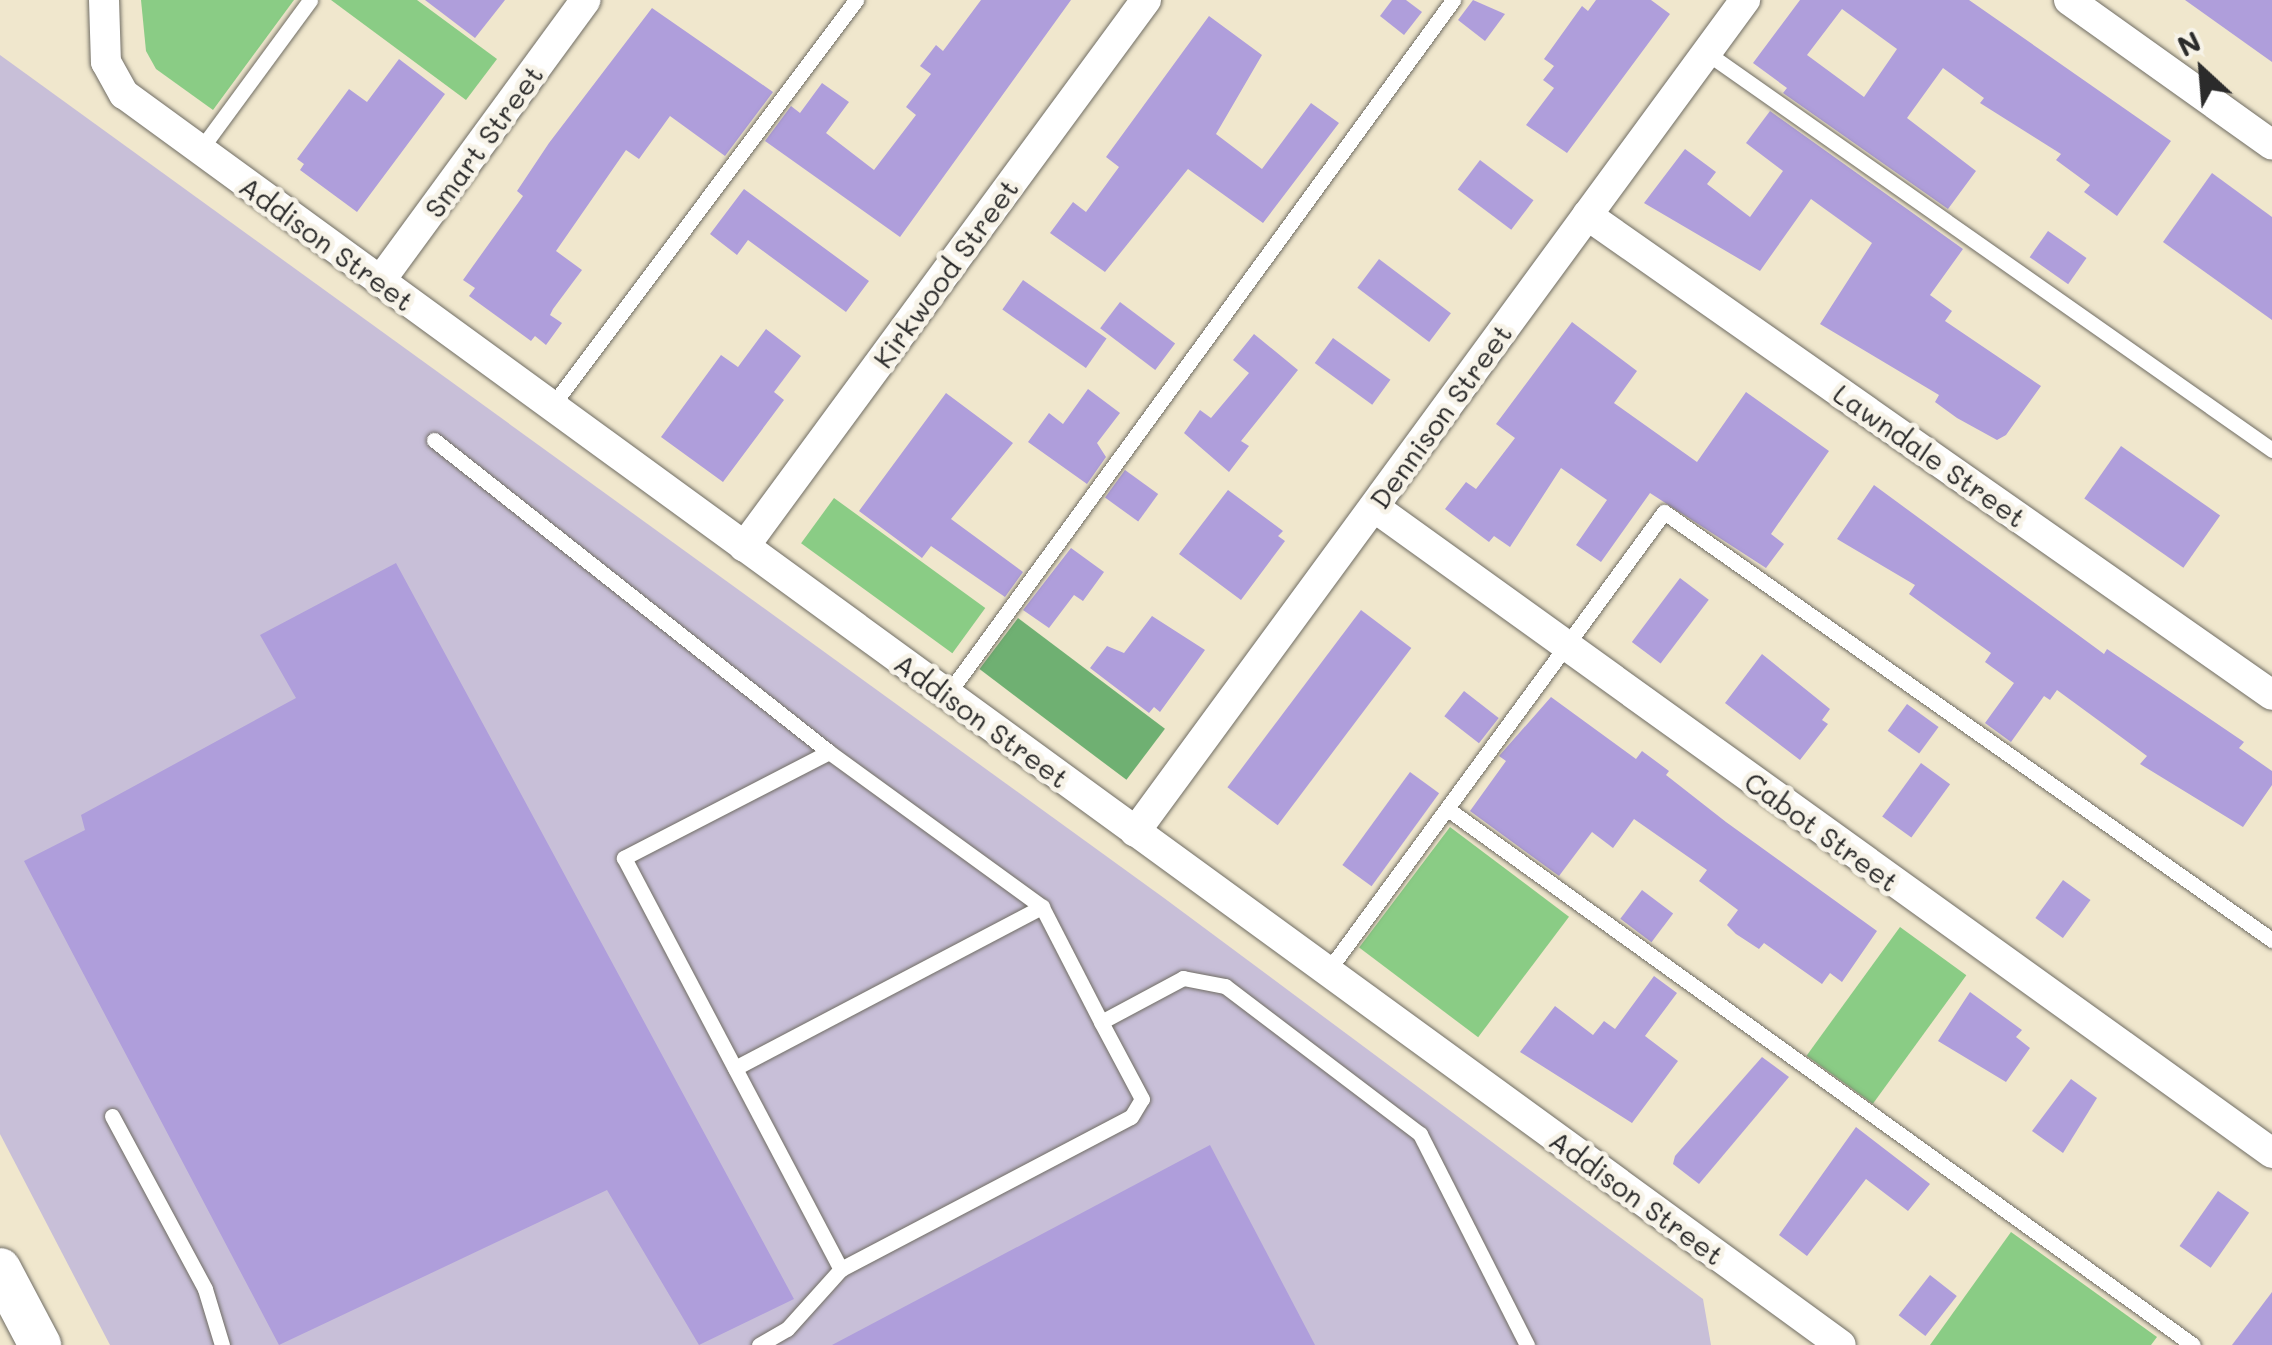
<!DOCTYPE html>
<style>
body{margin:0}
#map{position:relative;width:2272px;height:1345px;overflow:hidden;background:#f0e7cd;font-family:Mali,sans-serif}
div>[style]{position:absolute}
.industrial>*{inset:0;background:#c8bfd8}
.green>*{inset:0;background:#8acc85;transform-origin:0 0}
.forest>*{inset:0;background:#6fb072;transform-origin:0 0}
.building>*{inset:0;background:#af9edb;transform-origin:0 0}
.roads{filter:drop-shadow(0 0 2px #706d64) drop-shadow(0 0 2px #706d64)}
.lane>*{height:15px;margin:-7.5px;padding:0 7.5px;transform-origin:7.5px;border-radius:7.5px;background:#fff}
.street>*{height:30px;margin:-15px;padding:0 15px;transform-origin:15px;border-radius:15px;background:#fff}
.secondary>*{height:42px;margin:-21px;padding:0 21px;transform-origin:21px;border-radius:21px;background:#fff}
span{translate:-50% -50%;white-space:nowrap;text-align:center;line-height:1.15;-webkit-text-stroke:10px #f7f3e8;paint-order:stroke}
.street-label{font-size:28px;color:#2b2b2b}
.north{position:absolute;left:2152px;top:20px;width:100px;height:100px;-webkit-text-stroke:8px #f7f3e8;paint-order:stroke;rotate:334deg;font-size:28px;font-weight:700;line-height:40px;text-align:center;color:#2b2b2b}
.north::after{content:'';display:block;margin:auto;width:35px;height:45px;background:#2b2b2b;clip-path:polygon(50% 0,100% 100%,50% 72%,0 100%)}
</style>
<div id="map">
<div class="industrial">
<div style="clip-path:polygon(0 55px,1164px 898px,1703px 1299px,1711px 1345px,110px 1345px,0 1134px)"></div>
</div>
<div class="green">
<div style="clip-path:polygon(141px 0,294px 0,213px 110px,156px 69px,146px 51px)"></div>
<div style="clip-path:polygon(331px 0,417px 0,497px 59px,466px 100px)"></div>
<div style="left:834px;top:498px;width:187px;height:56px;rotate:36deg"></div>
<div style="left:1450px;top:827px;width:149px;height:151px;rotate:37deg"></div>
<div style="left:1900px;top:927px;width:82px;height:159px;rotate:36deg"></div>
<div style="clip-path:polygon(2011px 1232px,2157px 1337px,2151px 1345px,1930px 1345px)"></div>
</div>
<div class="forest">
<div style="left:1018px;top:618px;width:184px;height:64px;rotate:37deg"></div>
</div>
<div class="building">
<div style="clip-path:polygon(425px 0,505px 0,475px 38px)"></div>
<div style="clip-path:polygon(981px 0,1071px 0,900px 237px,765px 141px,791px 106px,800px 113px,822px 83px,849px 102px,826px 133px,874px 170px,916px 115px,906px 107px,931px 74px,920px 66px,936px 45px,943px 51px)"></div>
<div style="clip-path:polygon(1392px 0,1406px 0,1422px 12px,1404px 35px,1380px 16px)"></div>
<div style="clip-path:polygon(1473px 0,1505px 14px,1485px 41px,1458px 20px)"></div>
<div style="clip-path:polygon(1596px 0,1651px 0,1670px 14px,1567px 153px,1526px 125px,1554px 88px,1543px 80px,1554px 66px,1544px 59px,1582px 6px,1588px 11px)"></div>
<div style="clip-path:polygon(evenodd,1800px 0,1969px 0,2171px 141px,2117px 216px,2084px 192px,2090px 185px,2056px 160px,2061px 154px,1980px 103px,1984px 98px,1943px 68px,1907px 118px,1976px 171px,1948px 209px,1783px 93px,1787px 88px,1753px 63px,1800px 0,1842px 9px,1897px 49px,1864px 97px,1807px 55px,1842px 9px)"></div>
<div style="clip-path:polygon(2185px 0,2272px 0,2272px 62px)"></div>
<div style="clip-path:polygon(652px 8px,773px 92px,725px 156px,670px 116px,639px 159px,626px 150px,556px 251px,582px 270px,553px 309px,550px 315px,562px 323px,546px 345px,535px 336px,531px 341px,469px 296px,475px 288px,463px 280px,523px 196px,517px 191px,549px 143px)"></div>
<div style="clip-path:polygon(1209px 16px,1262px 55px,1216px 134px,1262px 169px,1311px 103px,1339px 123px,1263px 223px,1188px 169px,1105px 272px,1050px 233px,1073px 202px,1086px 212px,1119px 167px,1106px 157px)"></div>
<div style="clip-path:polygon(399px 59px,445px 94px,357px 212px,300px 170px,304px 164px,297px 159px,349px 89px,367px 102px)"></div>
<div style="clip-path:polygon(1770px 111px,1963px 249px,1930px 295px,1952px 311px,1945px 321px,2041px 386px,2006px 435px,1997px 440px,1957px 418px,1935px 402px,1939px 395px,1820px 324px,1872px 243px,1811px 199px,1760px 271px,1644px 203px,1685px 149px,1716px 172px,1707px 184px,1750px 217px,1783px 171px,1746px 143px)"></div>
<div style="left:1480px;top:160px;width:67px;height:37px;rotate:37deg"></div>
<div style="clip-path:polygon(2212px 173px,2272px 217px,2272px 320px,2163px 242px)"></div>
<div style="clip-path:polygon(744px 189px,869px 281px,846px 312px,748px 240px,737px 255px,710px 234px)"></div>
<div style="left:2048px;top:231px;width:47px;height:32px;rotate:35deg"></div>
<div style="left:1379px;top:259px;width:90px;height:36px;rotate:37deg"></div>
<div style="left:1023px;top:280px;width:102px;height:36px;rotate:35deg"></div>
<div style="left:1120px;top:302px;width:69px;height:33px;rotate:37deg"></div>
<div style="clip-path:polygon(1572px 322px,1637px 371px,1614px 403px,1697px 462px,1746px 392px,1829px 451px,1771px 534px,1784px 544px,1766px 568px,1650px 493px,1601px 562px,1576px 545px,1607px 500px,1561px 468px,1510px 547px,1494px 536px,1489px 542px,1445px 509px,1466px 482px,1476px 489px,1515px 438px,1496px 424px)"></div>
<div style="clip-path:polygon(766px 329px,801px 356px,774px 392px,784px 400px,723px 482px,661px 437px,721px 355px,738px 367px)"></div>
<div style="clip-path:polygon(1254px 334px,1298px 370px,1241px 441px,1249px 446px,1229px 472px,1184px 433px,1200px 410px,1211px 418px,1249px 373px,1233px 360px)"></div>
<div style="left:1333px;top:338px;width:71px;height:31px;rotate:36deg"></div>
<div style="clip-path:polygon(1088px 389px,1120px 413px,1097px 443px,1106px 457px,1087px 484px,1028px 442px,1049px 413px,1063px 424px)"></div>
<div style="clip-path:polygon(946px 393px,1013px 443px,951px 519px,1023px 572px,1005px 597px,931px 546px,922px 558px,859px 511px)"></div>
<div style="left:2121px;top:446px;width:121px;height:64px;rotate:35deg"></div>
<div style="left:1125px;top:470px;width:41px;height:34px;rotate:36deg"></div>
<div style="clip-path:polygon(1874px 485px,2104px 654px,2107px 649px,2244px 742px,2239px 748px,2272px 771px,2272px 785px,2243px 827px,2140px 764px,2147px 756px,2057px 690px,2050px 700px,2044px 696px,2011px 742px,1985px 723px,2014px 683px,1985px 662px,1991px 653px,1909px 594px,1915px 585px,1837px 539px)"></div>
<div style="clip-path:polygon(1228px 490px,1283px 531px,1278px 536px,1285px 541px,1241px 600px,1179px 554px)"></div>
<div style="clip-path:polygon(1071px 548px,1104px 572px,1083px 601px,1074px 595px,1049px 628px,1023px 610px)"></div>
<div style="clip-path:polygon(396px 563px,794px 1299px,699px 1345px,607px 1190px,279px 1345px,24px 861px,85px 830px,81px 815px,296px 698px,260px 635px)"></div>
<div style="left:1680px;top:578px;width:36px;height:80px;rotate:37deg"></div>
<div style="left:1361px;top:610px;width:63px;height:222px;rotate:37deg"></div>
<div style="clip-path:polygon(1152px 616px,1205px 650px,1160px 712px,1154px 707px,1149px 713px,1090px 668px,1107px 646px,1124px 653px)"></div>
<div style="clip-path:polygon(1762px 654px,1830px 709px,1822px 720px,1828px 724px,1800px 760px,1725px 703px)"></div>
<div style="left:1464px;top:691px;width:44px;height:32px;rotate:38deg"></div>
<div style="clip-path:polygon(1551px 697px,1636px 759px,1642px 751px,1669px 771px,1666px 775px,1726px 822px,1877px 931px,1842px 982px,1830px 973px,1822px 984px,1764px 943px,1759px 949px,1736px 934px,1727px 925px,1738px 910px,1699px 881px,1707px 870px,1634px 819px,1613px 848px,1592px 832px,1559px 876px,1470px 811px,1506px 761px,1499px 756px)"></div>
<div style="left:1907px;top:704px;width:39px;height:33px;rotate:36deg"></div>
<div style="left:1921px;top:763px;width:36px;height:66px;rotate:36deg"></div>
<div style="left:1410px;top:772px;width:36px;height:115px;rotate:36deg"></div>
<div style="left:2063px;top:880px;width:34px;height:47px;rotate:36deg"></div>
<div style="left:1642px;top:890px;width:39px;height:36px;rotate:37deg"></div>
<div style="clip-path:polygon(1654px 976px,1677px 993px,1645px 1036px,1678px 1061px,1632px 1123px,1520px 1052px,1555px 1006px,1593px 1035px,1604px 1021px,1615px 1029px)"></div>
<div style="clip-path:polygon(1970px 992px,2022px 1030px,2016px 1037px,2030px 1048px,2006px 1082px,1938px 1041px)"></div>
<div style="clip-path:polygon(1762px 1057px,1789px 1077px,1699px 1184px,1673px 1164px,1675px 1156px)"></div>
<div style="clip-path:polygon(2071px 1079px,2097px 1098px,2063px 1153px,2032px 1131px)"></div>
<div style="clip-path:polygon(1856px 1127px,1930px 1184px,1908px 1211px,1866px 1179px,1807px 1256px,1779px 1235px)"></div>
<div style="clip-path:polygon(1210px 1145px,1315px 1345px,832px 1345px)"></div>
<div style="left:2218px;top:1191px;width:38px;height:67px;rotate:35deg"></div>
<div style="left:1930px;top:1275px;width:34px;height:51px;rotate:38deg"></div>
<div style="clip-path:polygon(2272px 1292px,2272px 1345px,2232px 1345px)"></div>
</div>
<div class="roads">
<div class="lane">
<div style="left:1707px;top:53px;width:691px;rotate:35.09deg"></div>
<div style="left:200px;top:150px;width:186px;rotate:-53.7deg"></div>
<div style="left:551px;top:407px;width:509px;rotate:-53.15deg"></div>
<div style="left:434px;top:440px;width:503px;rotate:38.3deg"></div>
<div style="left:829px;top:752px;width:263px;rotate:36deg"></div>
<div style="left:1042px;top:907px;width:129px;rotate:62.8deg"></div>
<div style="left:947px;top:695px;width:860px;rotate:-53.94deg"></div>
<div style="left:829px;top:752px;width:231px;rotate:152.7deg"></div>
<div style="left:624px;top:858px;width:465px;rotate:62.2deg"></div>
<div style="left:1449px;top:810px;width:916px;rotate:35.72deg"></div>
<div style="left:1327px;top:972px;width:570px;rotate:-53.77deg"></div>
<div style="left:1664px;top:512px;width:744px;rotate:35.14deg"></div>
<div style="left:735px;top:1068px;width:347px;rotate:-27.7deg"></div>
<div style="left:112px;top:1116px;width:196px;rotate:61.7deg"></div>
<div style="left:205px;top:1289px;width:59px;rotate:73.1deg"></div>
<div style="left:759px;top:1345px;width:32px;rotate:-30deg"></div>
<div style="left:787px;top:1329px;width:81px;rotate:-48deg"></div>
<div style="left:841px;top:1269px;width:327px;rotate:-27.7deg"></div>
<div style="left:1131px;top:1117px;width:21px;rotate:-59deg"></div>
<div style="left:1142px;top:1099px;width:87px;rotate:-118deg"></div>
<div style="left:1101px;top:1022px;width:93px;rotate:-28.2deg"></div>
<div style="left:1183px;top:978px;width:43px;rotate:10.8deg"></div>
<div style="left:1225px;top:986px;width:245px;rotate:37.2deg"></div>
<div style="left:1420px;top:1134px;width:237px;rotate:63.1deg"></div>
</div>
<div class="street">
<div style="left:104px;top:0;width:62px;rotate:88.2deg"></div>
<div style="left:106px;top:62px;width:37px;rotate:61deg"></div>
<div style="left:124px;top:94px;width:2124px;rotate:36.08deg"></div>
<div style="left:2069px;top:0;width:249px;rotate:35.5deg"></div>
<div style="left:1587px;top:215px;width:836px;rotate:35.02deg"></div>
<div style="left:380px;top:281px;width:348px;rotate:-53.8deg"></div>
<div style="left:1374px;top:507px;width:1106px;rotate:35.73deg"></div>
<div style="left:744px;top:547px;width:679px;rotate:-53.69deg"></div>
<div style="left:1135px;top:832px;width:1032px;rotate:-53.75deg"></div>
</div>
<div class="secondary">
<div style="left:0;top:1269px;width:86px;rotate:62.2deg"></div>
</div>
</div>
<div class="street-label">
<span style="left:483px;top:141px;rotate:-54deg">Smart Street</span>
<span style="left:327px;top:243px;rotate:36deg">Addison Street</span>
<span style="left:945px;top:273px;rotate:-54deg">Kirkwood Street</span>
<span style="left:1440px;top:416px;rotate:-54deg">Dennison Street</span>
<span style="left:1930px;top:455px;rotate:35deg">Lawndale Street</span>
<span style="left:982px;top:720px;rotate:36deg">Addison Street</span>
<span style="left:1822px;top:831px;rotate:36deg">Cabot Street</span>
<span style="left:1637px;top:1197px;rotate:36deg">Addison Street</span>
</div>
<div class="north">N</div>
</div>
